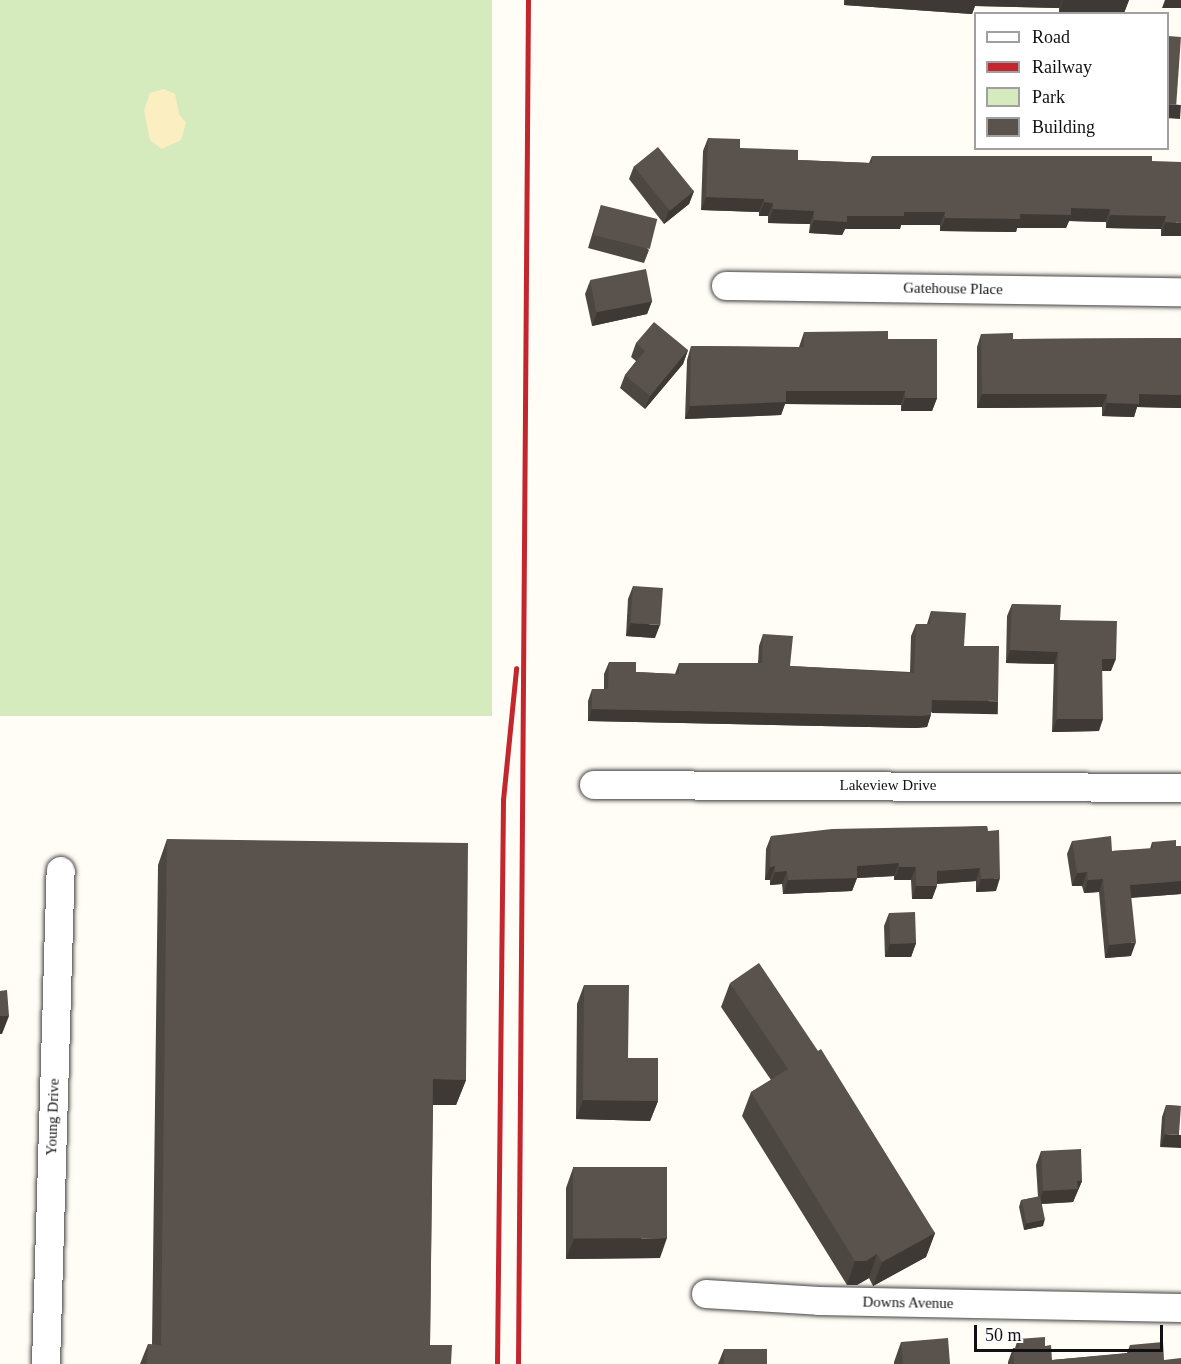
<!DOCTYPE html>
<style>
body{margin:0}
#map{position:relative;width:1181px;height:1364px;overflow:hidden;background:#fffdf5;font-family:"Times New Roman",serif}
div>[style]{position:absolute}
.green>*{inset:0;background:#d5ebbd;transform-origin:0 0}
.sand>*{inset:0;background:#fbeec1}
.roads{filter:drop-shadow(0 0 2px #444) drop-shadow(0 0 2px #444)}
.minor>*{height:28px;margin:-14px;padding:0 14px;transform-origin:14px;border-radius:14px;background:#fff}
.rail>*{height:4.5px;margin:-2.25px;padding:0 2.25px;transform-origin:2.25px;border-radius:2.25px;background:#c4262e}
.wall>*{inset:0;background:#4d4742}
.shaded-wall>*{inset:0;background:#3f3936;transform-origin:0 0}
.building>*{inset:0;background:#5a524d;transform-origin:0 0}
span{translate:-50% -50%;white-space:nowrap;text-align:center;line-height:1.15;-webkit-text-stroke:6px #fff;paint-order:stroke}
.street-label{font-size:15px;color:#111}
.legend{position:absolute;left:974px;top:12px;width:195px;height:138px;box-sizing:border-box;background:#fff;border:2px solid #a0a0a0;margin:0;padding:8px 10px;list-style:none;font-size:18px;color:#111}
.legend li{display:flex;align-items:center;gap:12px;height:30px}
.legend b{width:30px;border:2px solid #a0a0a0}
.scale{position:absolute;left:974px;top:1325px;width:189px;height:27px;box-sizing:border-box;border:3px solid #111;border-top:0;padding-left:8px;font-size:18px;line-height:21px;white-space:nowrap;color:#111;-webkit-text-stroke:4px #fff;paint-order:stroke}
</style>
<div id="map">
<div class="green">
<div style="left:0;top:0;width:492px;height:716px"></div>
</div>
<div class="sand">
<div style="clip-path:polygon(164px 89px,175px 94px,179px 114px,186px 123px,181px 140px,162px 149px,150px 140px,144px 111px,150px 93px)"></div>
</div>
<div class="roads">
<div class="minor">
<div style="left:726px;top:286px;width:455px;rotate:0.8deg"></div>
<div style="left:594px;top:785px;width:587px;rotate:0.29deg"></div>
<div style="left:706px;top:1294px;width:113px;rotate:3.5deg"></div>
<div style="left:819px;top:1301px;width:362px;rotate:1.1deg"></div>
<div style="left:46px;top:1364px;width:493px;rotate:-88.3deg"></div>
</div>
</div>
<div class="rail">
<div style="left:497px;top:1364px;width:564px;rotate:-89.39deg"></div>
<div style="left:503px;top:800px;width:132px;rotate:-84.3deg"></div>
<div style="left:518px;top:1364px;width:1364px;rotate:-89.58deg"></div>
</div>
<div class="wall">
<div style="clip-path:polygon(844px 0,1129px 0,1124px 13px,1059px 12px,1059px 8px,975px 6px,972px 14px,844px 5px)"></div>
<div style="clip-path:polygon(708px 138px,740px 148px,798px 160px,869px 163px,872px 156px,1152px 161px,1181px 236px,1161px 236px,1161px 229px,1106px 228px,1106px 222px,1069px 221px,1066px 228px,1017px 228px,1016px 232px,940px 231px,940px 225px,901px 225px,900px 229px,845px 229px,842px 235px,809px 233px,810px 224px,768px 223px,768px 216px,759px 216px,759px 212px,701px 210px,703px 151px)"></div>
<div style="clip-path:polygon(634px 166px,694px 191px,689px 204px,664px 224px,629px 179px)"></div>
<div style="clip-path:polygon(601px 205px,649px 250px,644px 263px,588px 248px,597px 218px)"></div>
<div style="clip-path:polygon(590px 281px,652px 301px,647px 314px,592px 326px,585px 294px)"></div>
<div style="clip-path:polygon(804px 332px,888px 339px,937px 398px,932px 411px,901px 411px,901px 405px,785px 404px,781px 415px,685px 419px,687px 360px,691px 346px,799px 347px)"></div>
<div style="clip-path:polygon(981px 334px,1013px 339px,1181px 338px,1181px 408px,1137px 407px,1134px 417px,1102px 416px,1102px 407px,977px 408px,977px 347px)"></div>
<div style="clip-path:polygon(636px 343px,688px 350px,683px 364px,645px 409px,620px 388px,625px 375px,636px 361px,631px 357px)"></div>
<div style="clip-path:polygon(633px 586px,655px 638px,626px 636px,628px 599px)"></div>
<div style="clip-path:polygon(1012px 604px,1060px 620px,1111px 671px,1102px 671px,1099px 731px,1052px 732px,1054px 664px,1006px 663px,1007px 616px)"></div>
<div style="clip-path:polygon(931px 611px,964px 646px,994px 713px,931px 712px,927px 727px,916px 728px,588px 721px,588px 701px,592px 689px,604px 689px,604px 674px,609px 662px,636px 672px,675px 674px,679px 663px,758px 663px,759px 646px,763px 634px,790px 666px,910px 672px,911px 636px,916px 624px,927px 624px)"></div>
<div style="clip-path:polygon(987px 826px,996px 891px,976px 892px,976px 881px,937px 884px,932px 899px,912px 899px,911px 880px,894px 880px,894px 876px,857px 878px,852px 891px,783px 894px,782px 884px,770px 885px,770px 880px,765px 880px,766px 849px,771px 836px)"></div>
<div style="clip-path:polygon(167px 839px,466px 1080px,456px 1105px,433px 1105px,430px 1345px,451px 1364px,140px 1364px,148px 1344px,152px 1345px,158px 865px)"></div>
<div style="clip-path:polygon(1072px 841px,1112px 851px,1150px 849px,1152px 842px,1176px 846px,1181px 846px,1181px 894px,1131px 898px,1131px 956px,1105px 958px,1099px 892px,1084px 893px,1082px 886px,1072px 886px,1067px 854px)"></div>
<div style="clip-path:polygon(889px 913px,916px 943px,911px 957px,885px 957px,884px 926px)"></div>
<div style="clip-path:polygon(730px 983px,935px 1233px,926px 1257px,873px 1286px,869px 1278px,857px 1285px,847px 1285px,742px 1116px,751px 1092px,771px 1080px,721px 1007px)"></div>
<div style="clip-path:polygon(584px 985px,628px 1058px,658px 1101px,650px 1121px,576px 1119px,577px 1004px)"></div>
<div style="clip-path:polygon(1166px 1105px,1181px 1106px,1160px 1147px,1162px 1117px)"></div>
<div style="clip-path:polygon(1041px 1151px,1082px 1181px,1073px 1202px,1042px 1204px,1043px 1226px,1024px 1230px,1019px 1207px,1021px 1200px,1038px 1197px,1036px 1165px)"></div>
<div style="clip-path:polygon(573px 1168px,660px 1258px,566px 1259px,566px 1188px)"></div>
<div style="clip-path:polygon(1018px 1339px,1045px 1346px,1052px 1360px,1127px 1353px,1130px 1345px,1164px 1360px,1181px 1364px,1008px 1364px,1008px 1362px,1013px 1348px,1015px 1348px)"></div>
<div style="clip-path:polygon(901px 1342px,950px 1364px,894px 1364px,894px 1362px)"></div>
<div style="clip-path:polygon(724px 1349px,767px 1364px,718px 1364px)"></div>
</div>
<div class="shaded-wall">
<div style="clip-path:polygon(846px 0,1062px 0,1059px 8px,975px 6px,972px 14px,844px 5px)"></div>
<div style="clip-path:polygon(1063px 0,1129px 0,1124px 13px,1059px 12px)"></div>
<div style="clip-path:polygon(1165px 0,1181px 0,1181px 8px,1162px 8px)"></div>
<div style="left:1167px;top:104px;width:14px;height:14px;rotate:4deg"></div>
<div style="clip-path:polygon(694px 191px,689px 204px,664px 224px,669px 210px)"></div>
<div style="clip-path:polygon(706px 197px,764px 199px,759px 212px,701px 210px)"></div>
<div style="clip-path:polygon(764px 202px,773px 203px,768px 216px,759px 216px)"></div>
<div style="clip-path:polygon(1071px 208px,1110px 209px,1106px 222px,1069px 221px,1066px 228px,1017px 228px,1016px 232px,940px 231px,945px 218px,1020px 214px)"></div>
<div style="clip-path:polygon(773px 209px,814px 211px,810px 224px,768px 223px)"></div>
<div style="clip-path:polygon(904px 212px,945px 212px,940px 225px,901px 225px,900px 229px,845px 229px,842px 235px,809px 233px,814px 220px,847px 216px)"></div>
<div style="clip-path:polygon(1110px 215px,1166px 216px,1161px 229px,1106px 228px)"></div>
<div style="clip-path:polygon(1165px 222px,1181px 223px,1181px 236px,1161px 236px)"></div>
<div style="clip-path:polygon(652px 301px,647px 314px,592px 326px,597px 312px)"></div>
<div style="clip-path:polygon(688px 350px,683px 364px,645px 409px,650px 396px)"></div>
<div style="clip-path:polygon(786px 391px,905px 391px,901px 405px,785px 404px,781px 415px,685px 419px,690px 406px)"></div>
<div style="clip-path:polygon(982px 394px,1107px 394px,1102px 407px,977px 408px)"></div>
<div style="clip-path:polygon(1139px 394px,1181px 395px,1181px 408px,1137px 407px,1134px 417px,1102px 416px,1107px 403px)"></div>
<div style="clip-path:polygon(905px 398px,937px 398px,932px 411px,901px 411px)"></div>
<div style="clip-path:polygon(631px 623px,660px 625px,655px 638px,626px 636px)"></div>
<div style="clip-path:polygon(1010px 650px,1058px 652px,1054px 664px,1006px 663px)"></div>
<div style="clip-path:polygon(1102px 659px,1116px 659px,1111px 671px,1098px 671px)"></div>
<div style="left:932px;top:700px;width:66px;height:13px;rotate:1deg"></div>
<div style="clip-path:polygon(592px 709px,931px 715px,927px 727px,916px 728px,588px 721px)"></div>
<div style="clip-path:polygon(1057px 719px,1103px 719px,1099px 731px,1052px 732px)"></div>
<div style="clip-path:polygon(899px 863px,894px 876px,857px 878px,852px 891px,783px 894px,788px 880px,857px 866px)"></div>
<div style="clip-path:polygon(775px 866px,770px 880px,765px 880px,770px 867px)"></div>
<div style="clip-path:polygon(899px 867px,916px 867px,911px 880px,894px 880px)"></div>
<div style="clip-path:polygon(980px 868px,976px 881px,932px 884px,937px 871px)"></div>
<div style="clip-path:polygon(787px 871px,782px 884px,770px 885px,775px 872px)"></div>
<div style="clip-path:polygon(1087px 872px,1082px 886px,1072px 886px,1077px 873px)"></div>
<div style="clip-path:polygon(1000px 878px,996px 891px,976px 892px,981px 879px)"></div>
<div style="clip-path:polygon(1103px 879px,1099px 892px,1084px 893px,1088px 880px)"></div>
<div style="clip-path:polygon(1181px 881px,1181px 894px,1125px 898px,1130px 885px)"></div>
<div style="clip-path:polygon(916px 886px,937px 886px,932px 899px,912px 899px)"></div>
<div style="clip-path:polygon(1136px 942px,1131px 956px,1105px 958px,1109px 945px)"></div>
<div style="clip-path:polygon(916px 943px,911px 957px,885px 957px,890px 944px)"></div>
<div style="clip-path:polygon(0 1016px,9px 1016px,2px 1034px,0 1034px)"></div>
<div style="clip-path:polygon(433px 1079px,466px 1080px,456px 1105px,424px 1105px)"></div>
<div style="clip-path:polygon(583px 1100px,658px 1101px,650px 1121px,576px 1119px)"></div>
<div style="clip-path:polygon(1165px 1134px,1181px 1135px,1181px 1148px,1160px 1147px)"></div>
<div style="clip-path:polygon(1077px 1181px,1082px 1181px,1073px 1202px,1038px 1204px,1043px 1191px)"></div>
<div style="clip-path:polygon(1045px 1219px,1043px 1226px,1024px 1230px,1026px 1223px)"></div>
<div style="clip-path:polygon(935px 1233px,926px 1257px,873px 1286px,882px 1262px)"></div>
<div style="clip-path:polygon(667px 1238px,660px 1258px,566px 1259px,574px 1239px)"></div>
<div style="clip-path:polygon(877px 1254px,869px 1278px,857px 1285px,847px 1285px,855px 1261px)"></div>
</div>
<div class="building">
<div style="left:1168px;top:36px;width:13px;height:68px;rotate:4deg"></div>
<div style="clip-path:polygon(708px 138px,740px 139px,740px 148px,798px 150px,798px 160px,872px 163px,872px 156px,1152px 156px,1152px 161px,1181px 162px,1181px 223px,1165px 222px,1166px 216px,1110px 215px,1110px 209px,1071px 208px,1071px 215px,1020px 214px,1020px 219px,945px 218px,945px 212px,904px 212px,904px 216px,847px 216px,847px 222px,814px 220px,814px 211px,773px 209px,773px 203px,764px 202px,764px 199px,706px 197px)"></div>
<div style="left:658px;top:147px;width:57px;height:31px;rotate:51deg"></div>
<div style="left:601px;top:205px;width:58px;height:31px;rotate:14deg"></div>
<div style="left:646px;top:269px;width:33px;height:57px;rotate:79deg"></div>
<div style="clip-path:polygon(654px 322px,688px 350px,650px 396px,625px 375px,645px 351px,636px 343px)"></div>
<div style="clip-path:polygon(888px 331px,888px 339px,937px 339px,937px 398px,905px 398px,905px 391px,786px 391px,786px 402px,690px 406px,691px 346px,804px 347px,804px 332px)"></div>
<div style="clip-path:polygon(1013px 333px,1013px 339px,1181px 338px,1181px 395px,1139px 394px,1139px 404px,1107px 403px,1107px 394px,982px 394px,981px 334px)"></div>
<div style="left:633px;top:586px;width:30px;height:37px;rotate:4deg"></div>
<div style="clip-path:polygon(1012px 604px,1061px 605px,1060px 620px,1117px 621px,1116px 659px,1102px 659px,1103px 719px,1057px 719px,1058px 652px,1010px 650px)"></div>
<div style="clip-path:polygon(931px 611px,966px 613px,964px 646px,999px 646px,998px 701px,932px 700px,931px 715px,920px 716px,592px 709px,592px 689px,608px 689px,609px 662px,636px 662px,636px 672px,679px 674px,679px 663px,762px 663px,763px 634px,793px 636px,790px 666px,914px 673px,916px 624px,930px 624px)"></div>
<div style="clip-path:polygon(987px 826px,988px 831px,999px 830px,1000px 878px,981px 879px,980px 868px,937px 871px,937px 886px,916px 886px,916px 867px,899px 867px,899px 863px,857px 866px,857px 878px,788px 880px,787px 871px,775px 872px,775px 866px,770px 867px,771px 836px,832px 829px)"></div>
<div style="clip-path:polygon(1111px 836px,1112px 851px,1153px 848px,1152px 842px,1176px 840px,1176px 846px,1181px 846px,1181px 881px,1130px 885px,1136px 942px,1109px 945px,1103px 879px,1088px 880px,1087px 872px,1077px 873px,1072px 841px)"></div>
<div style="clip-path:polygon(167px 839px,468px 843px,466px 1080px,433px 1079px,430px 1345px,452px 1345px,451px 1364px,147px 1364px,148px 1344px,161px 1345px)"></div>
<div style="left:915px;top:912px;width:31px;height:26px;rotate:88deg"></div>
<div style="clip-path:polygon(759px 963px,818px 1051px,821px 1049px,935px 1233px,882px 1262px,877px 1254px,866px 1261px,855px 1261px,751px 1092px,788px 1069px,730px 983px)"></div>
<div style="clip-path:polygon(584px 985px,629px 985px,628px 1058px,658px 1058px,658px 1101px,583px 1100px)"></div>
<div style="clip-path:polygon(7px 990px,9px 1016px,0 1016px,0 991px)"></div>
<div style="left:1166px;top:1105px;width:15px;height:29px;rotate:4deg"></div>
<div style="clip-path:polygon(1081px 1149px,1082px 1181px,1077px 1181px,1078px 1189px,1043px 1191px,1041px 1151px)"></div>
<div style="left:667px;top:1167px;width:71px;height:94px;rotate:90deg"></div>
<div style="left:1040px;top:1196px;width:24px;height:19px;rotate:78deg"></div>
<div style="clip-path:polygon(1045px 1337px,1045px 1346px,1051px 1345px,1052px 1360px,1131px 1353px,1130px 1345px,1163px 1342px,1164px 1360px,1181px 1358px,1181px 1364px,1014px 1364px,1013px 1348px,1019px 1348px,1018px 1339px)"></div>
<div style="clip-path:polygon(948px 1338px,950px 1364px,903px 1364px,901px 1342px)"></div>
<div style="left:724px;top:1349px;width:43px;height:15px"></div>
</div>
<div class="street-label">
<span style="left:953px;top:289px;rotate:1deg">Gatehouse Place</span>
<span style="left:888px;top:786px">Lakeview Drive</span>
<span style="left:53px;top:1117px;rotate:-88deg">Young Drive</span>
<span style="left:908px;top:1303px;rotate:1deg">Downs Avenue</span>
</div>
<ul class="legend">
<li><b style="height:8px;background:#fff"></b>Road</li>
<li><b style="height:8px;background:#c4262e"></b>Railway</li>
<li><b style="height:16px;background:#d5ebbd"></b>Park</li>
<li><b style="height:16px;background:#5a524d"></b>Building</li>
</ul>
<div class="scale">50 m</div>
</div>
